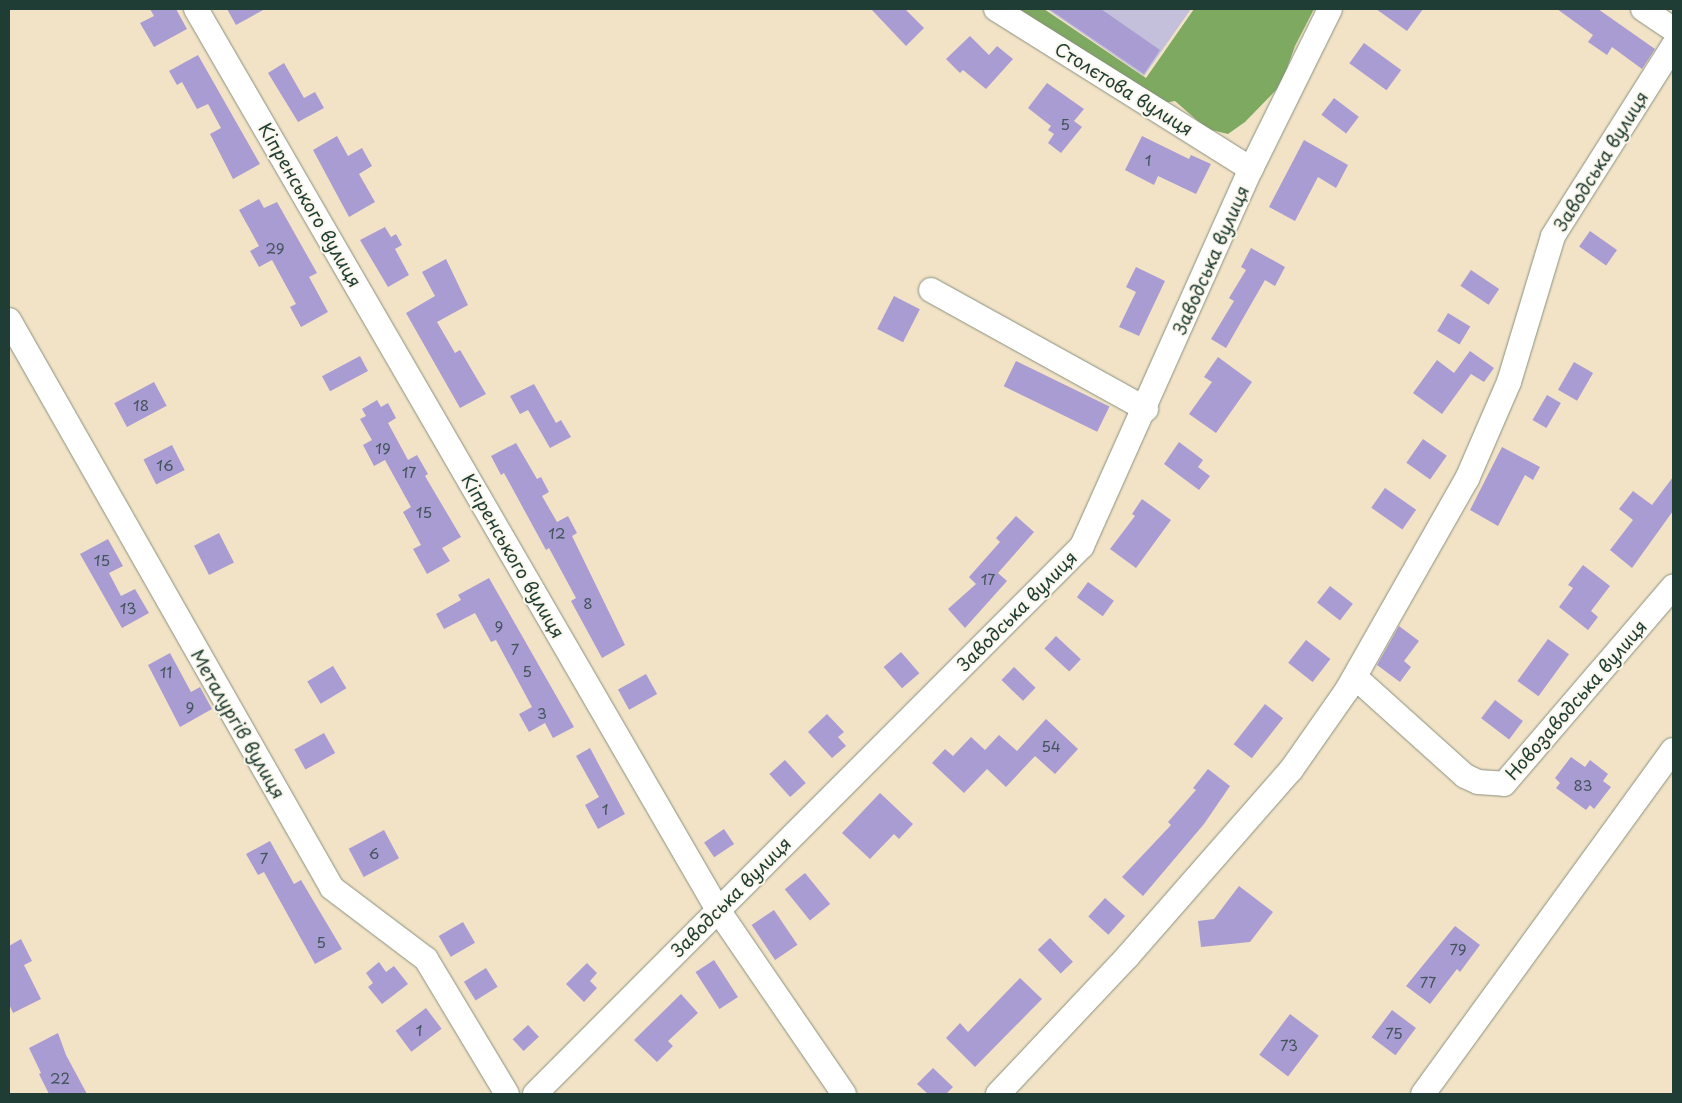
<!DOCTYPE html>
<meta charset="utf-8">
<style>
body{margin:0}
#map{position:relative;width:1682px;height:1103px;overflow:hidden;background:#f2e3c7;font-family:"Playpen Sans",sans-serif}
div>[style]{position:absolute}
.industrial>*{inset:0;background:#c4c0db}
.forest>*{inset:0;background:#7ea960}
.building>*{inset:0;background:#a99cd2;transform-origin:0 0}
.roads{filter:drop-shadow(0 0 1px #88907e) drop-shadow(0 0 1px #88907e)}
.minor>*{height:24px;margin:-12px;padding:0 12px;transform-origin:12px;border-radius:12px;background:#fff}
span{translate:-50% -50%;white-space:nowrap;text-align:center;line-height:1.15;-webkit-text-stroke:4px #fbf7ec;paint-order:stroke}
.number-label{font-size:15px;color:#42555c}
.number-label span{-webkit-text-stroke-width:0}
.street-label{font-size:18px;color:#1f3d34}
.frame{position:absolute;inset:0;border:10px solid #1f3d34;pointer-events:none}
</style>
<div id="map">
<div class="industrial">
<div style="clip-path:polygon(1047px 9px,1191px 9px,1144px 76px)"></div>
</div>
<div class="forest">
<div style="clip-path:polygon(1009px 9px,1044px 9px,1146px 78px,1194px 9px,1314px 9px,1295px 46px,1281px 85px,1245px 122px,1228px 134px,1207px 129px,1175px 101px,1164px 103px)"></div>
</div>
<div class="building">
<div style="clip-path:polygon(150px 9px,176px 9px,187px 29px,154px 47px,140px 23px,154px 16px)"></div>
<div style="clip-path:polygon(227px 9px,265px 9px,236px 25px)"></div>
<div style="clip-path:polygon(871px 9px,905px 9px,924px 28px,906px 46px)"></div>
<div style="clip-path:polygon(1049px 9px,1101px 9px,1160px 50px,1144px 74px)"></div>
<div style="clip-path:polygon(1376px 9px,1423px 9px,1407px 31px)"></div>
<div style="clip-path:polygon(1557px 9px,1598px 9px,1655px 49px,1642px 69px,1612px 47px,1607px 55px,1588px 42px,1593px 35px)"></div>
<div style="clip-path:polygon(970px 36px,989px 55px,997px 46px,1013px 59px,986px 89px,963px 70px,960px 73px,946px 59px)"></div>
<div style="left:1364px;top:43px;width:46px;height:25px;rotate:36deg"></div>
<div style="clip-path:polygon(198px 55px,260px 164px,233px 179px,210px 134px,221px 128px,208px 104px,197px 109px,182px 82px,177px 85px,169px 71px)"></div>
<div style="clip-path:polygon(284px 63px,304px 98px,315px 92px,324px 108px,298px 122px,268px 73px)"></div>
<div style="clip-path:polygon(1047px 83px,1084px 109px,1074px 121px,1082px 127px,1061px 153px,1048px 143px,1054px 134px,1048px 130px,1051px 126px,1028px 108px)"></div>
<div style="left:1334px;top:98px;width:31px;height:21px;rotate:37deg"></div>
<div style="clip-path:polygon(337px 136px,348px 156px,362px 148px,372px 166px,359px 174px,375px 202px,349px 217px,313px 150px)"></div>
<div style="clip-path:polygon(1142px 136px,1189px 159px,1191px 155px,1211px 164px,1196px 194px,1158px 176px,1154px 185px,1125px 170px)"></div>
<div style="clip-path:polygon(1304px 140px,1348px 165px,1336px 188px,1318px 177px,1295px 221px,1269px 207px)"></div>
<div style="clip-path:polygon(259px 199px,264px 208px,277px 202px,317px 273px,309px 277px,328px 312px,301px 327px,290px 307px,296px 304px,272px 260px,259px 267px,250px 251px,259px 246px,239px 210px)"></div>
<div style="clip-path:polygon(385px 227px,391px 237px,396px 234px,402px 245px,395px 249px,409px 275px,388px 287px,360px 240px)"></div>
<div style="left:1590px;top:231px;width:33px;height:19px;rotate:35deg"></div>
<div style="clip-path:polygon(1251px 248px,1285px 267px,1275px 286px,1265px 280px,1226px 348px,1211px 339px,1234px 301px,1229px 298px,1246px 270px,1241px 267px)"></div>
<div style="clip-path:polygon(446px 259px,468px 305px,437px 322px,455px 353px,460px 350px,486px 394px,460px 408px,406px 313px,435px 296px,422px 272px)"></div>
<div style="clip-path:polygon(1136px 267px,1165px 281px,1139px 336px,1119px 327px,1136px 292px,1126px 287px)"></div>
<div style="left:1471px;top:270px;width:34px;height:19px;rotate:34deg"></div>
<div style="left:894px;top:296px;width:29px;height:37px;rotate:27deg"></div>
<div style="left:1448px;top:313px;width:26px;height:21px;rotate:31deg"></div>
<div style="clip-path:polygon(1470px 351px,1494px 368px,1484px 382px,1471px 374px,1442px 414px,1413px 393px,1437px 360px,1454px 373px)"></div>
<div style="left:360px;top:356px;width:17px;height:43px;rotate:62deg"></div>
<div style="clip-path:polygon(1218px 357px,1252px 382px,1216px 433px,1189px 414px,1212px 382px,1204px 377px)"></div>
<div style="left:1016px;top:361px;width:104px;height:28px;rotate:26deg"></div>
<div style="left:1574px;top:362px;width:22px;height:32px;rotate:30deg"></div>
<div style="left:154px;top:382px;width:27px;height:45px;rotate:62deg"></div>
<div style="clip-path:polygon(534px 384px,556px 423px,561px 420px,571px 437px,550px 448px,528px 410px,520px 414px,510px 396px)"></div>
<div style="left:1547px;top:395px;width:16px;height:29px;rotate:30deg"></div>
<div style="clip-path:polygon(377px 400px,381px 407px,388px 403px,396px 418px,388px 423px,408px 460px,417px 455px,428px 474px,425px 476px,461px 537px,442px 548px,450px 561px,427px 574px,413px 549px,421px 545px,403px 512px,411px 507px,385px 460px,374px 466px,363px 445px,372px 440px,360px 419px,366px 416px,362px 409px)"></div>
<div style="left:1423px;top:439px;width:29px;height:29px;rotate:35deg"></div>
<div style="clip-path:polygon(1179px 442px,1203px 460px,1198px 467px,1210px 476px,1199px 490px,1164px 464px)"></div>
<div style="clip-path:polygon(516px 443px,537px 479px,541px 477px,549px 492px,542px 496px,557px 522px,568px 516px,577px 533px,572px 536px,625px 645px,602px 658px,571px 601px,576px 598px,549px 548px,546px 550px,504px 473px,501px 475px,491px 456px)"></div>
<div style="left:172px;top:445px;width:28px;height:32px;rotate:63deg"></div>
<div style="clip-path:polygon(1502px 447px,1540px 467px,1533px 480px,1525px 475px,1498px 526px,1470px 510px)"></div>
<div style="clip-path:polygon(1673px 477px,1673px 511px,1632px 568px,1610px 550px,1633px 520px,1619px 509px,1633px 491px,1652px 505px)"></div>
<div style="left:1385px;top:488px;width:38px;height:24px;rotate:35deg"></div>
<div style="clip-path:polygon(1142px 499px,1171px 520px,1136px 568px,1110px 549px,1135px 516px,1132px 514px)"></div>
<div style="clip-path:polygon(1016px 516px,1034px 532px,998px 573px,1007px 581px,965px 628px,948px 609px,976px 584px,969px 577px,1000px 542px,996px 538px)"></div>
<div style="left:219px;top:533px;width:33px;height:28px;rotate:63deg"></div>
<div style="clip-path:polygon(108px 539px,123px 566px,109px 573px,121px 596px,135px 589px,149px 613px,122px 628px,80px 554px)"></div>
<div style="clip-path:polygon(1583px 565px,1610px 586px,1591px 611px,1598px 617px,1588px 630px,1559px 607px,1573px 588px,1568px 585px)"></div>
<div style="clip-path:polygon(489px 578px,574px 727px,553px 738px,545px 723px,529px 732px,519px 714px,532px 707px,496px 640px,491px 642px,475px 613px,444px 629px,436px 614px,461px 600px,458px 595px)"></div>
<div style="left:1088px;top:582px;width:32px;height:19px;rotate:36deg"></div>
<div style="left:1330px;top:586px;width:29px;height:21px;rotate:38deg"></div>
<div style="clip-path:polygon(1399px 626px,1419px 641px,1404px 661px,1411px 667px,1400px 682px,1377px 665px)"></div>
<div style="left:1056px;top:636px;width:34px;height:17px;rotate:43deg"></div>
<div style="left:1548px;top:639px;width:26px;height:52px;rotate:36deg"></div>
<div style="left:1306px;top:640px;width:31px;height:29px;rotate:38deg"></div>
<div style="left:901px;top:652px;width:28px;height:23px;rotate:49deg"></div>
<div style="clip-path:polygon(170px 653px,191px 692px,200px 687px,212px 709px,180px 727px,148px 665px)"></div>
<div style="left:333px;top:666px;width:26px;height:30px;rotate:59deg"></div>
<div style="left:1014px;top:667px;width:30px;height:18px;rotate:44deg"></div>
<div style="left:646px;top:674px;width:23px;height:32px;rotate:61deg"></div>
<div style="left:1495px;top:700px;width:35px;height:23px;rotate:37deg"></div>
<div style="left:1265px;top:704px;width:23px;height:51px;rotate:38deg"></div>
<div style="clip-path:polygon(827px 714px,844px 732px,838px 737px,846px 746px,832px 758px,808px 732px)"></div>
<div style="clip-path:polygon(1046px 719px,1078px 749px,1055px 774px,1035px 756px,1006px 787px,987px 769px,964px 793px,932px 763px,945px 749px,953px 756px,971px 737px,985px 750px,999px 735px,1017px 751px)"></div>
<div style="left:324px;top:733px;width:23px;height:34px;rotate:61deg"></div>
<div style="clip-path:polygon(590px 748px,625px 814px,598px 829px,585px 805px,599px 797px,576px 756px)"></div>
<div style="clip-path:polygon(1571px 757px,1585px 767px,1590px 760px,1608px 774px,1603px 781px,1611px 787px,1594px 809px,1590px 805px,1586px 810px,1556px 788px,1560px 783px,1555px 778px)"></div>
<div style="left:785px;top:760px;width:31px;height:21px;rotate:48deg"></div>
<div style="clip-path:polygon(1208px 769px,1230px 786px,1204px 824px,1143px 896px,1122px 877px,1171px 825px,1168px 822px,1196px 790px,1193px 788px)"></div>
<div style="clip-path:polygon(880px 793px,913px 824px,899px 839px,894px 834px,870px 859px,842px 833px)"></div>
<div style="left:724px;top:829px;width:18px;height:24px;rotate:56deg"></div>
<div style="left:384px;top:830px;width:32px;height:40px;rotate:62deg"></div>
<div style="clip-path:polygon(270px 841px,294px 884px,301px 880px,342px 949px,315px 964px,264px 872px,258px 875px,246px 854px)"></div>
<div style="left:805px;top:873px;width:40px;height:26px;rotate:51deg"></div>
<div style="clip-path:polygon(1239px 886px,1273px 912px,1250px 942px,1201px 947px,1198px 921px,1214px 919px)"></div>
<div style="left:1105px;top:898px;width:27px;height:25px;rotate:42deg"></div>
<div style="left:774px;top:910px;width:42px;height:27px;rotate:56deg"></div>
<div style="left:463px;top:922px;width:24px;height:28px;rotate:60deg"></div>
<div style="clip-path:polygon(1455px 926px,1480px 945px,1460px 972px,1457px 969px,1430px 1004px,1406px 986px)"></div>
<div style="left:1050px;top:938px;width:33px;height:17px;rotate:46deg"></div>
<div style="clip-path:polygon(21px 939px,32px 961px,24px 965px,41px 999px,13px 1013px,9px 1004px,9px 946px)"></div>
<div style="left:714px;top:960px;width:44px;height:22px;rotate:57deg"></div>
<div style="clip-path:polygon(379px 962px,386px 972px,394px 966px,408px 984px,382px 1004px,368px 987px,373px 983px,366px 973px)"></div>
<div style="clip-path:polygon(587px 963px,597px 973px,590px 981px,597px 988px,584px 1002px,566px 984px)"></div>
<div style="left:486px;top:968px;width:22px;height:26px;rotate:58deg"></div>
<div style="clip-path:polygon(1020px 978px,1042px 999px,975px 1067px,946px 1038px,960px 1023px,968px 1032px)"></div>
<div style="clip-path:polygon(681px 994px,698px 1013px,668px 1041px,673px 1046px,657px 1062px,634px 1040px)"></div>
<div style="left:426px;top:1008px;width:26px;height:38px;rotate:53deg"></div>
<div style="left:1392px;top:1010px;width:30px;height:34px;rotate:37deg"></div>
<div style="left:1290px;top:1014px;width:36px;height:51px;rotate:37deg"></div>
<div style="left:528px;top:1025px;width:16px;height:21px;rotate:47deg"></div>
<div style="clip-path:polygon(58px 1033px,66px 1055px,87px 1094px,49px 1094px,39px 1074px,41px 1073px,29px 1048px)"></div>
<div style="clip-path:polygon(933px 1068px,953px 1087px,946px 1094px,928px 1094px,917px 1084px)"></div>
</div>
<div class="roads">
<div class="minor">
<div style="left:196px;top:9px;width:1041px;rotate:59.91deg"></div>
<div style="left:718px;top:910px;width:223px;rotate:55.6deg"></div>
<div style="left:996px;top:9px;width:301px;rotate:32.1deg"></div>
<div style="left:1643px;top:9px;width:36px;rotate:34deg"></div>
<div style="left:931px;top:290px;width:246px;rotate:29deg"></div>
<div style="left:9px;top:320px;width:653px;rotate:60.37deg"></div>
<div style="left:332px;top:888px;width:118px;rotate:37.1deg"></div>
<div style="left:426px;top:959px;width:157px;rotate:59deg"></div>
<div style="left:1355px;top:677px;width:148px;rotate:42deg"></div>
<div style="left:1465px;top:776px;width:14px;rotate:25deg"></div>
<div style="left:1478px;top:782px;width:26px;rotate:4deg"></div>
<div style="left:1504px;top:784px;width:260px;rotate:-49.4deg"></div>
<div style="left:535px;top:1094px;width:774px;rotate:-45.05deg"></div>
<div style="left:1082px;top:546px;width:413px;rotate:-65.9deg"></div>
<div style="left:1251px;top:169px;width:178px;rotate:-63.7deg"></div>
<div style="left:998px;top:1094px;width:190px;rotate:-46.7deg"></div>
<div style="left:1128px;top:956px;width:247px;rotate:-48.8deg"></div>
<div style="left:1291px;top:770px;width:98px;rotate:-55deg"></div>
<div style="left:1347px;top:690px;width:243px;rotate:-60.4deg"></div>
<div style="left:1467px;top:479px;width:106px;rotate:-66.6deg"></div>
<div style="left:1509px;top:382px;width:152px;rotate:-73.2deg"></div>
<div style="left:1553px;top:236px;width:225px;rotate:-57.7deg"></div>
<div style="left:1423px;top:1094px;width:425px;rotate:-54deg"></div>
</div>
</div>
<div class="number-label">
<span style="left:1065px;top:124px">5</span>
<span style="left:1148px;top:160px">1</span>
<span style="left:275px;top:248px">29</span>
<span style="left:141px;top:405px">18</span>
<span style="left:383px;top:448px">19</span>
<span style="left:165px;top:465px">16</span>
<span style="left:409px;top:472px">17</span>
<span style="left:424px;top:512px">15</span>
<span style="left:557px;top:533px">12</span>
<span style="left:102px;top:560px">15</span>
<span style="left:988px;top:579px">17</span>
<span style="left:588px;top:603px">8</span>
<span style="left:128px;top:608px">13</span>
<span style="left:499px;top:626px">9</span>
<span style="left:515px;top:649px">7</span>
<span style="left:527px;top:671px">5</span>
<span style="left:166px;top:672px">11</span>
<span style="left:190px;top:707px">9</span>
<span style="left:542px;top:713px">3</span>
<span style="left:1051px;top:746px">54</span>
<span style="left:1583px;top:785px">83</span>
<span style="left:605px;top:809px">1</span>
<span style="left:374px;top:853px">6</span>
<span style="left:264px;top:858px">7</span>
<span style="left:321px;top:942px">5</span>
<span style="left:1458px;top:949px">79</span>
<span style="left:1428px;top:982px">77</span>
<span style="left:419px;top:1030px">1</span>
<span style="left:1394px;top:1033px">75</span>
<span style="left:1289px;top:1045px">73</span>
<span style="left:60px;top:1078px">22</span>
</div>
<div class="street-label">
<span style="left:1124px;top:89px;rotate:32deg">Столєтова вулиця</span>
<span style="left:1601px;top:161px;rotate:-58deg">Заводська вулиця</span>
<span style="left:310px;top:205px;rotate:60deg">Кіпренського вулиця</span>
<span style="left:1211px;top:260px;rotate:-66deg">Заводська вулиця</span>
<span style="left:513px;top:556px;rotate:60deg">Кіпренського вулиця</span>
<span style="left:1017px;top:611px;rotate:-45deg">Заводська вулиця</span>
<span style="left:1576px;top:700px;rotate:-49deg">Новозаводська вулиця</span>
<span style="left:238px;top:724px;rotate:60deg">Металургів вулиця</span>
<span style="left:731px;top:897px;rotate:-45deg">Заводська вулиця</span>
</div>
<div class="frame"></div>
</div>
